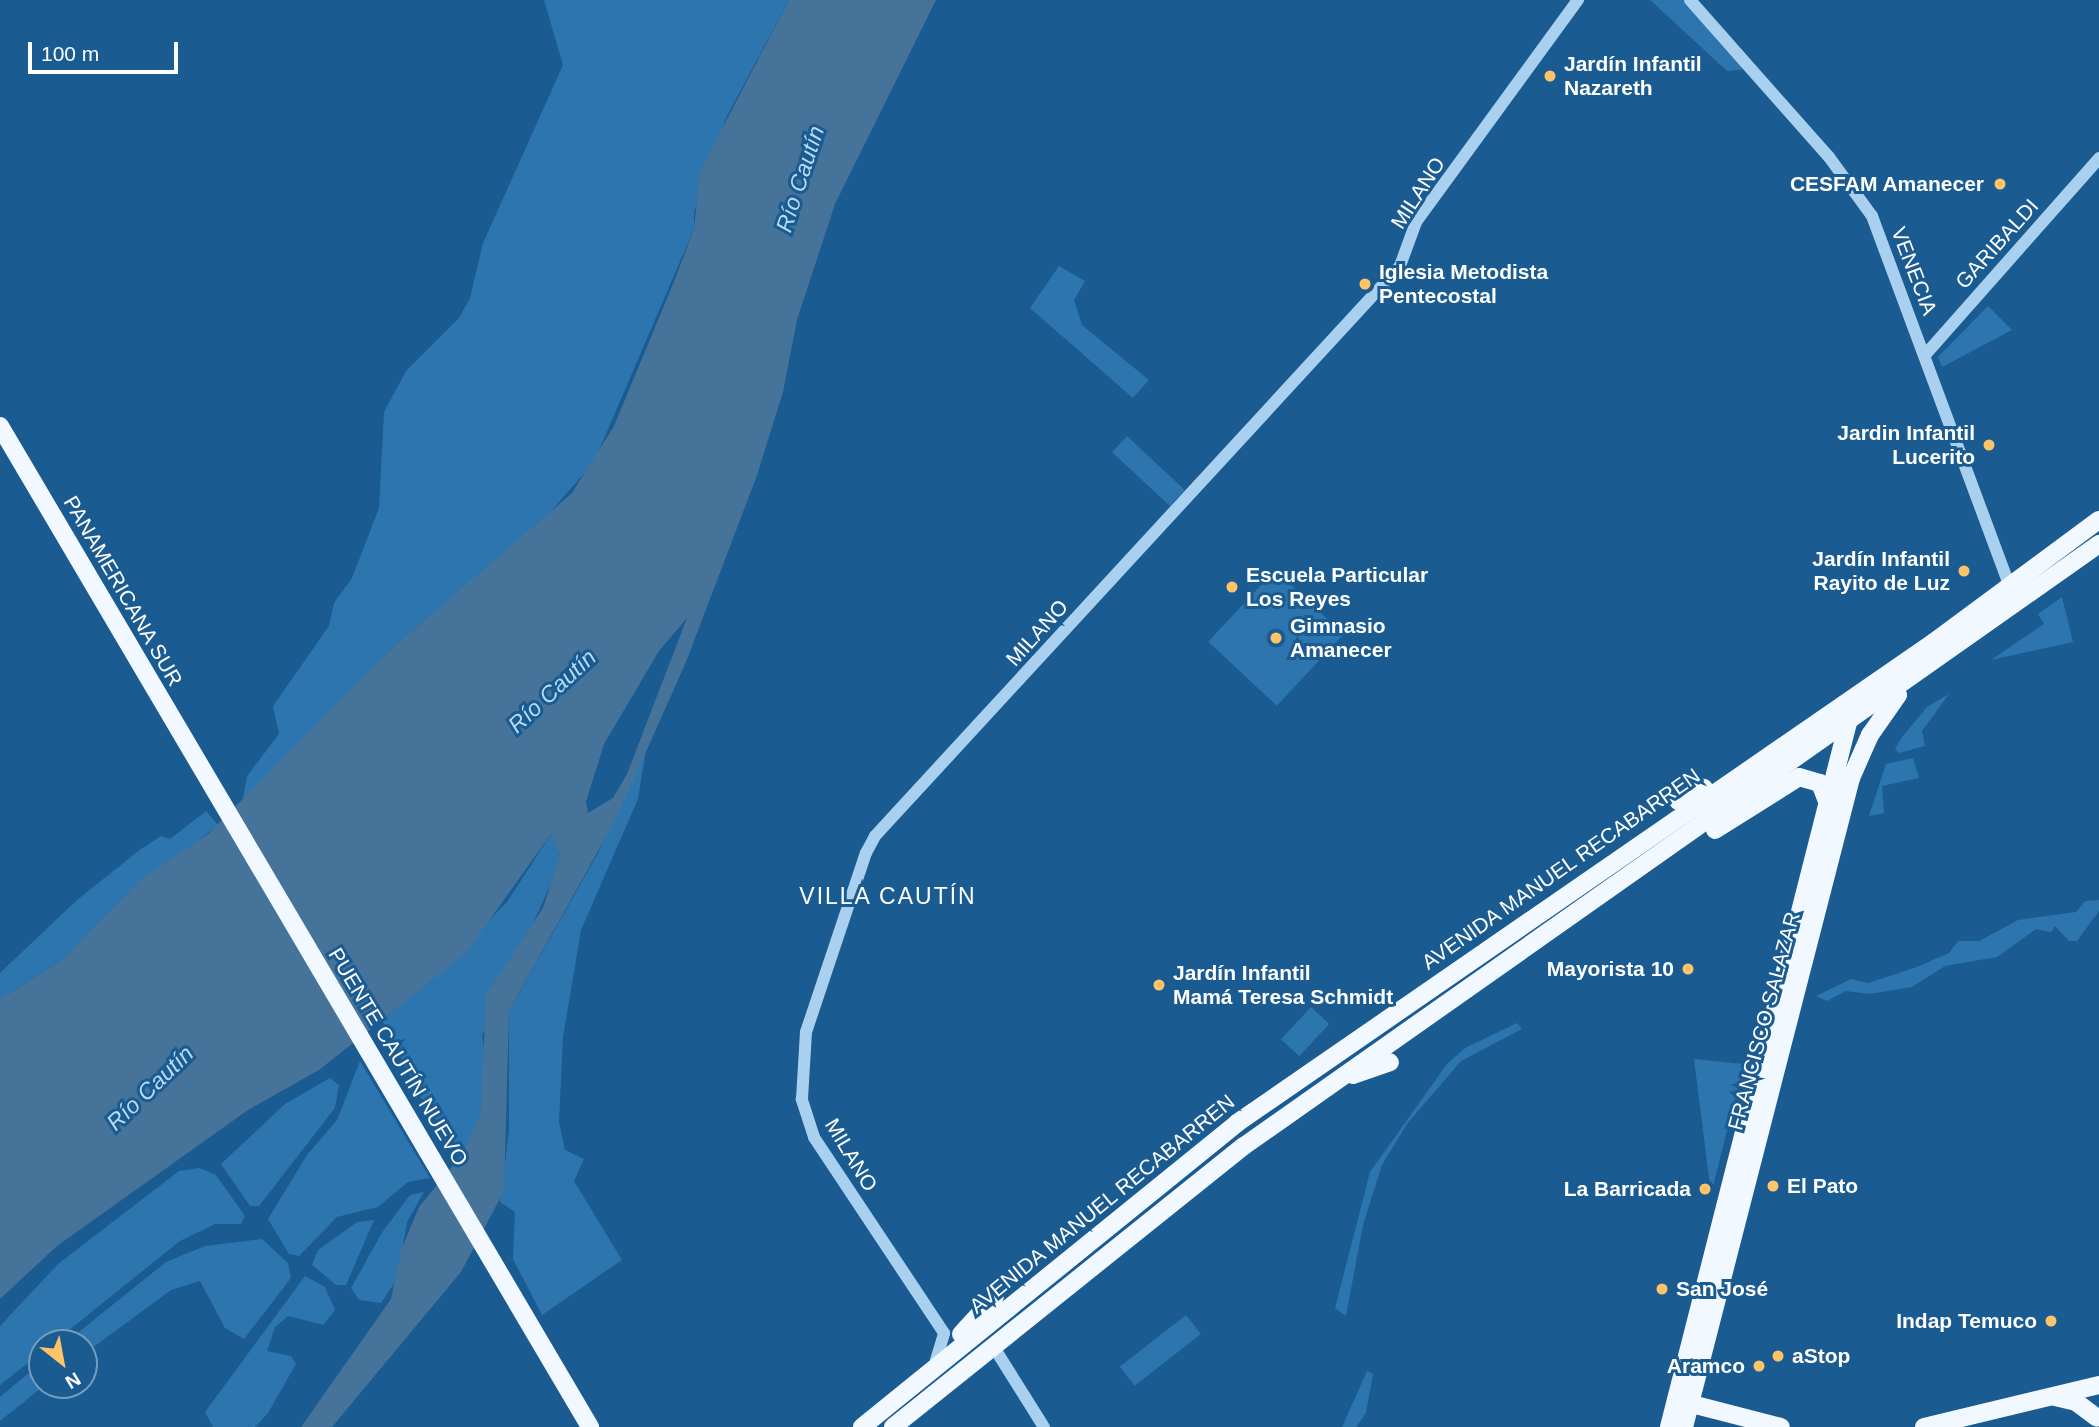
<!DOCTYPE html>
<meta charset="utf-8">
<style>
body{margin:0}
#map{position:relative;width:2099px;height:1427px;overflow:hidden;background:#1a5b91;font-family:Arial,sans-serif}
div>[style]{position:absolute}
.green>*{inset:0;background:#2d75af;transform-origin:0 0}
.water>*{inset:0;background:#46739a}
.minor>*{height:12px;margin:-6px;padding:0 6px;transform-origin:6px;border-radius:6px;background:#aad0ef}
.major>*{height:18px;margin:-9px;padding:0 9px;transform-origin:9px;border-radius:9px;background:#f2f8ff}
.dots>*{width:19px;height:19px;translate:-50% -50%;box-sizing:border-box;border:4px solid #1a5b91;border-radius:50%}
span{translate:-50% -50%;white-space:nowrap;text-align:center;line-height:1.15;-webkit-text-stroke:6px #1a5b91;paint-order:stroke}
.poi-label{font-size:21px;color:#fff;font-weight:700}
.left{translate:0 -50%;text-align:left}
.right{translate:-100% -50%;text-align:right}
.street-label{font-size:21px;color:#fff}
.water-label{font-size:23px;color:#b6daf6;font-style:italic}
.neighbourhood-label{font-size:23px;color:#fff;letter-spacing:2px}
.north{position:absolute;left:28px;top:1329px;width:70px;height:70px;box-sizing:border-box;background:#1a5b91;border:2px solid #769dbd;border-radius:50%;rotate:149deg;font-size:19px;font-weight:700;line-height:28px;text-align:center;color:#fff}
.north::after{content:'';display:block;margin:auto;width:24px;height:32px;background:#ffc468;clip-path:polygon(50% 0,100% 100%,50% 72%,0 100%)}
.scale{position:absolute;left:28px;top:42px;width:150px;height:32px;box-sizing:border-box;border:4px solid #fff;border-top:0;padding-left:9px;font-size:21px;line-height:24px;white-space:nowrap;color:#fff;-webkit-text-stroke:5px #1a5b91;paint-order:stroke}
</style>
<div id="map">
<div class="green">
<div style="clip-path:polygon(544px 0,789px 0,726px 118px,694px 212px,694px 229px,594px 462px,540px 524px,387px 653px,242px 804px,247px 776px,279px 734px,273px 706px,329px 626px,334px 603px,352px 578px,379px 508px,384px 412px,406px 371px,459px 318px,470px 298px,483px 243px,563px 65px)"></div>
<div style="clip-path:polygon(1650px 0,1692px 0,1747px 69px,1727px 71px)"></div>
<div style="clip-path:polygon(1059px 266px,1085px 281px,1074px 300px,1082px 325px,1149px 380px,1133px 398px,1030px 308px)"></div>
<div style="clip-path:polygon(1988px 306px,2012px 330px,1942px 367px,1938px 357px)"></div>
<div style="left:1127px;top:436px;width:79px;height:22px;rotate:43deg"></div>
<div style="left:1275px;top:570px;width:94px;height:98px;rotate:43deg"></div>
<div style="clip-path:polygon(2062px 597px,2073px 642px,1991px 660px,2044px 624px,2038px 614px)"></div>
<div style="clip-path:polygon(1949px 694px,1922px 731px,1925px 746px,1899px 753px,1895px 749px,1902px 737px,1927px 707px)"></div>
<div style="clip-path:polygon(646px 750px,638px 799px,581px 930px,563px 1037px,559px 1122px,565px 1150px,584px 1159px,574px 1181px,622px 1260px,542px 1315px,513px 1259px,515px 1212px,500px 1202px,509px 1130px,509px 1011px,598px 853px)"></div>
<div style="clip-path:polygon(1913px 758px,1919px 778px,1882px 786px,1884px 813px,1869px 816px,1886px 764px)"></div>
<div style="clip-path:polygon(206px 811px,218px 825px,125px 896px,62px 960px,0 999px,0 973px,77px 900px,141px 849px,161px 836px,170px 839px)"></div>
<div style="clip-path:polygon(551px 834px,560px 854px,558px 868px,482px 1036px,487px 1064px,482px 1112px,462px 1154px,424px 1104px,382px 1020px,437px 974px,507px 902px)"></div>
<div style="clip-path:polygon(2099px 900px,2099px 911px,2077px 941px,2069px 941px,2055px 926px,2051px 932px,2036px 929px,1997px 957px,1945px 966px,1912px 987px,1870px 994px,1846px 991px,1827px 1001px,1816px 996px,1851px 979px,1868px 983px,1917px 967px,1949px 953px,1958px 941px,1979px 941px,2018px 920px,2076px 912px,2085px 901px)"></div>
<div style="left:1311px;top:1007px;width:25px;height:44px;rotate:43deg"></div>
<div style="clip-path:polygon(1517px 1023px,1522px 1029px,1461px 1061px,1407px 1124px,1382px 1165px,1363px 1225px,1346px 1316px,1335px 1308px,1370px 1172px,1447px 1064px,1465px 1048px)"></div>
<div style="clip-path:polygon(1694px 1059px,1744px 1064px,1711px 1194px)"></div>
<div style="clip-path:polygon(360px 1061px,430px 1178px,408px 1182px,378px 1207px,337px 1217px,299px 1256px,289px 1254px,268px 1219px,307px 1155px,337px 1120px)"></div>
<div style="clip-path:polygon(330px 1078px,339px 1085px,335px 1108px,259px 1206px,250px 1206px,221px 1164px,285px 1104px)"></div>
<div style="clip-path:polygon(199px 1168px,216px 1175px,245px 1216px,241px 1224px,215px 1224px,180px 1241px,53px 1343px,42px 1343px,42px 1352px,0 1385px,0 1326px,58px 1264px,179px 1171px)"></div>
<div style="clip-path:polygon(424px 1192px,407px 1222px,397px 1279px,381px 1303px,359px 1300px,351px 1288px,383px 1231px,410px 1195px)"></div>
<div style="clip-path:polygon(374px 1220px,346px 1285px,336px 1285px,312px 1265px,318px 1250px,357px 1222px)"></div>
<div style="clip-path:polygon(262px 1239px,288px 1263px,291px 1278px,244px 1339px,225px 1328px,200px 1281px,171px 1290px,84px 1354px,84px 1343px,65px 1343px,166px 1262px,205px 1246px)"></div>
<div style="clip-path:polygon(305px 1276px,325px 1287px,335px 1310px,323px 1325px,288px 1316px,275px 1327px,267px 1351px,291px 1356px,296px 1364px,268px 1413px,255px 1427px,213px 1427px,205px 1412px)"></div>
<div style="left:1186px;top:1315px;width:24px;height:84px;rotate:52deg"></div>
<div style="clip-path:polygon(42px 1362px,45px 1385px,0 1421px,0 1397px)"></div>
<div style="clip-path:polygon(1367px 1371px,1373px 1374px,1366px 1413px,1356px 1427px,1342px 1427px)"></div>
</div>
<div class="water">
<div style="clip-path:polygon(evenodd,789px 0,936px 0,835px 204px,797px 320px,783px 392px,756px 478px,686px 662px,617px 817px,509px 1011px,504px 1191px,461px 1272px,332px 1427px,301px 1427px,391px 1299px,401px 1250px,419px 1207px,462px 1154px,481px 1112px,486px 995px,543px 908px,560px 855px,551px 834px,466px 953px,319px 1070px,248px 1110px,57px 1246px,0 1299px,0 999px,62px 960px,140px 880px,209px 833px,387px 653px,572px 493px,614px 426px,673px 284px,694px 229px,700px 171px,789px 0,687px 618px,627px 774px,613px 798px,588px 813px,586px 802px,604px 744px,659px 651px,687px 618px)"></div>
</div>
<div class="minor">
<div style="left:1690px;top:0;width:210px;rotate:48.5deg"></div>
<div style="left:1829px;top:157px;width:73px;rotate:53.9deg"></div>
<div style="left:1872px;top:216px;width:398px;rotate:69.6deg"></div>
<div style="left:1925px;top:355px;width:263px;rotate:-48.5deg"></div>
<div style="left:995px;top:1349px;width:92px;rotate:57.9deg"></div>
<div style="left:936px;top:1360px;width:28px;rotate:-73deg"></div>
<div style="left:944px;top:1333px;width:235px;rotate:-123.6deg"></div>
<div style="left:814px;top:1137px;width:40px;rotate:-108deg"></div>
<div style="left:802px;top:1099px;width:67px;rotate:-86.6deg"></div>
<div style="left:806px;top:1032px;width:189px;rotate:-71.5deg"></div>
<div style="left:866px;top:853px;width:19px;rotate:-62deg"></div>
<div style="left:875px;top:836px;width:775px;rotate:-47.35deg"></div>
<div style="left:1400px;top:266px;width:47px;rotate:-70deg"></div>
<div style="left:1416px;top:222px;width:275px;rotate:-53.9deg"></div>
</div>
<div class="major">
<div style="left:0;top:426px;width:1162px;rotate:59.48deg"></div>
<div style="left:1678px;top:801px;width:29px;rotate:-27deg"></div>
<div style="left:1715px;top:830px;width:99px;rotate:-32.2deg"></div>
<div style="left:1799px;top:777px;width:22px;rotate:16deg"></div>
<div style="left:1820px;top:783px;width:19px;rotate:69deg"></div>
<div style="left:1353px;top:1075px;width:39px;rotate:-19deg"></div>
<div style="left:961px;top:1334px;width:50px;rotate:-47.4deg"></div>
<div style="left:2055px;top:1397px;width:22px;rotate:13deg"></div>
<div style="left:2076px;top:1402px;width:26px;rotate:37deg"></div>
<div style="left:1680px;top:1401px;width:104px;rotate:14.4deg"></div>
<div style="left:862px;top:1427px;width:483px;rotate:-39deg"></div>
<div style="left:1237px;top:1123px;width:847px;rotate:-34.61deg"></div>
<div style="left:1934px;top:642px;width:205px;rotate:-36.5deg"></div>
<div style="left:893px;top:1427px;width:450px;rotate:-38.7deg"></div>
<div style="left:1244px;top:1146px;width:1046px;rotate:-35.15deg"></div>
<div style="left:1669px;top:1427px;width:731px;rotate:-75.74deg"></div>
<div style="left:1684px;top:1427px;width:670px;rotate:-75.57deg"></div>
<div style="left:1851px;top:778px;width:47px;rotate:-66.2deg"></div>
<div style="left:1870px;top:735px;width:49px;rotate:-55deg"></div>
<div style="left:1924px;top:1427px;width:180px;rotate:-13.5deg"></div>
</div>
<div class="dots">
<div style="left:1550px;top:76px;background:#ffc468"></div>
<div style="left:2000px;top:184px;background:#ffc468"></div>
<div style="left:1365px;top:284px;background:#ffc468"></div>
<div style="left:1989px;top:445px;background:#ffc468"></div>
<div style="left:1964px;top:571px;background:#ffc468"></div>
<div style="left:1232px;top:587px;background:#ffc468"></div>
<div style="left:1276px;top:638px;background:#ffc468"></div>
<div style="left:1688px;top:969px;background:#ffc468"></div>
<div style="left:1159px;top:985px;background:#ffc468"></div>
<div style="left:1773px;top:1186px;background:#ffc468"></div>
<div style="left:1705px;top:1189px;background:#ffc468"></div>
<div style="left:1662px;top:1289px;background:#ffc468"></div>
<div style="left:2051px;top:1321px;background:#ffc468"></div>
<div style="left:1778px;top:1356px;background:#ffc468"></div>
<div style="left:1759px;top:1366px;background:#ffc468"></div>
</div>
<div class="poi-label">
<span class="left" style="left:1564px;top:76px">Jardín Infantil<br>Nazareth</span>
<span class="right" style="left:1984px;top:184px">CESFAM Amanecer</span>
<span class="left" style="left:1379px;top:284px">Iglesia Metodista<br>Pentecostal</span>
<span class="right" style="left:1975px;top:445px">Jardin Infantil<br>Lucerito</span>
<span class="right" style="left:1950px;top:571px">Jardín Infantil<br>Rayito de Luz</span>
<span class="left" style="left:1246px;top:587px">Escuela Particular<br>Los Reyes</span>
<span class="left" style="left:1290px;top:638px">Gimnasio<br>Amanecer</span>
<span class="right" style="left:1674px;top:969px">Mayorista 10</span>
<span class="left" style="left:1173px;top:985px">Jardín Infantil<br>Mamá Teresa Schmidt</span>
<span class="left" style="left:1787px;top:1186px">El Pato</span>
<span class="right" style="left:1691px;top:1189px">La Barricada</span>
<span class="left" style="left:1676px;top:1289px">San José</span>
<span class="right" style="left:2037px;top:1321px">Indap Temuco</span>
<span class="left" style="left:1792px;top:1356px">aStop</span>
<span class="right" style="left:1745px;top:1366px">Aramco</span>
</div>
<div class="street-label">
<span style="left:1418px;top:193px;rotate:-57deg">MILANO</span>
<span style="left:1997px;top:244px;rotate:-48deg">GARIBALDI</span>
<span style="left:1914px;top:271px;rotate:69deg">VENECIA</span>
<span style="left:123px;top:591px;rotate:60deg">PANAMERICANA SUR</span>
<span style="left:1037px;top:633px;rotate:-48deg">MILANO</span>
<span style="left:1561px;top:869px;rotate:-35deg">AVENIDA MANUEL RECABARREN</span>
<span style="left:1764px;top:1021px;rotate:-75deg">FRANCISCO SALAZAR</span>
<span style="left:398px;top:1057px;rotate:59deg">PUENTE CAUTÍN NUEVO</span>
<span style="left:851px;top:1155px;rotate:59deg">MILANO</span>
<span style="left:1102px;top:1204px;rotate:-39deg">AVENIDA MANUEL RECABARREN</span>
</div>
<div class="water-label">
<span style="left:800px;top:179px;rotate:-72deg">Río Cautín</span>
<span style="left:552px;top:691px;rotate:-43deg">Río Cautín</span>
<span style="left:150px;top:1088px;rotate:-44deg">Río Cautín</span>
</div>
<div class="neighbourhood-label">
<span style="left:888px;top:896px">VILLA CAUTÍN</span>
</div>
<div class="north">N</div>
<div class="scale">100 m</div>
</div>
